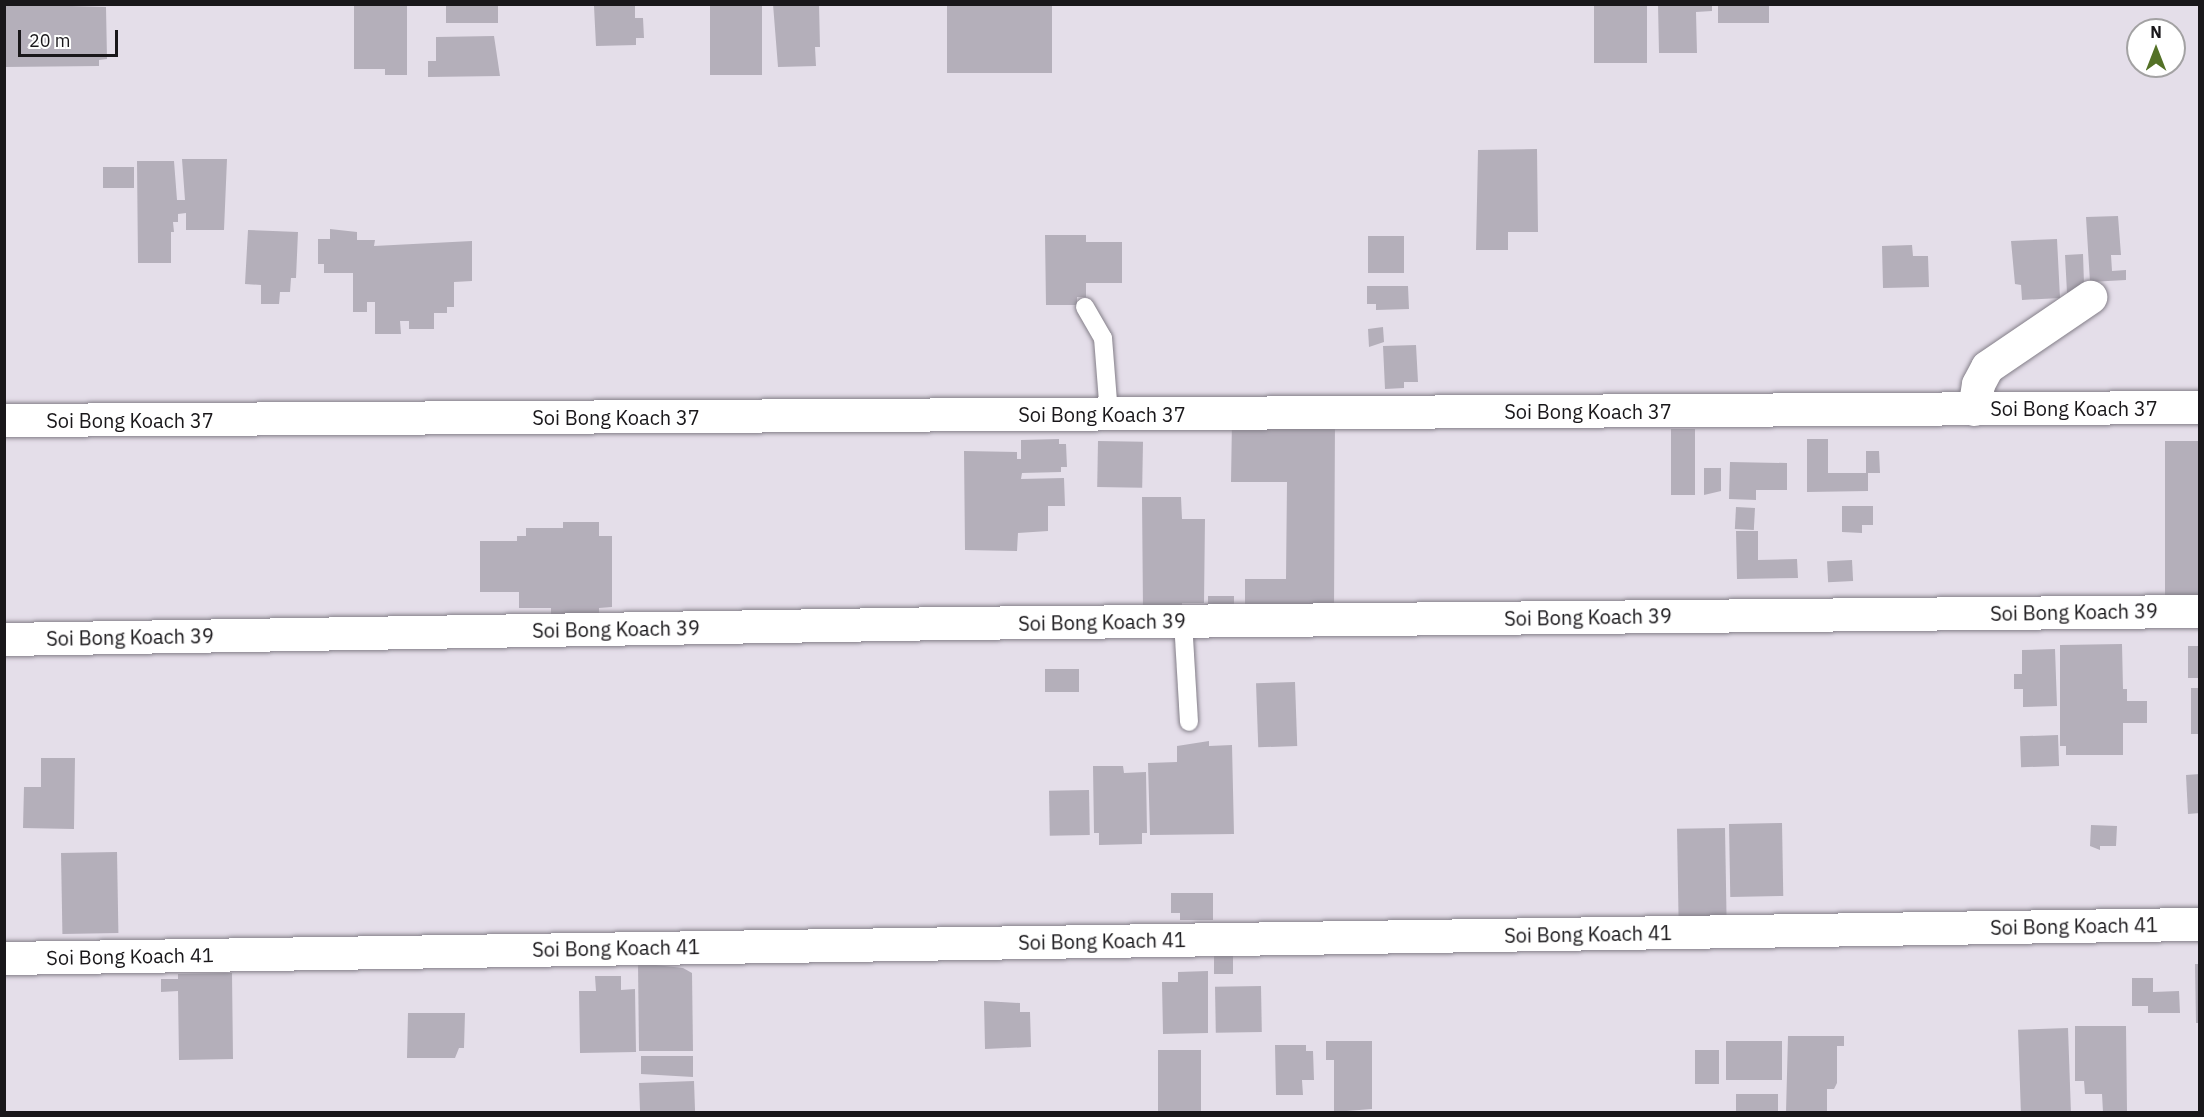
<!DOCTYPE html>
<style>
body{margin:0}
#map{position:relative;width:2204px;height:1117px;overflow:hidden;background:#e4dee9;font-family:"IBM Plex Sans",sans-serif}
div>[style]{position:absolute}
.building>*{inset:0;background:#b4afba;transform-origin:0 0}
.roads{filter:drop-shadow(0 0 2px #837e88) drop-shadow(0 0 2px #837e88)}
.service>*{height:18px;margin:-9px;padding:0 9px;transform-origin:9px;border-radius:9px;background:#fff}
.minor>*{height:33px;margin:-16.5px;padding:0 16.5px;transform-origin:16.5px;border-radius:16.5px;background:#fff}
span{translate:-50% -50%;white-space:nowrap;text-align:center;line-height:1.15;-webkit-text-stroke:5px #fff;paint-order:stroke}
.street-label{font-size:20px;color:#19171a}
.frame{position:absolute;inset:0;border:6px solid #19171a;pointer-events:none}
.north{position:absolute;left:2126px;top:18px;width:60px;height:60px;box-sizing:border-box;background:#fff;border:2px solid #a3a2a3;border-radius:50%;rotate:0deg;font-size:16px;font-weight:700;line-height:24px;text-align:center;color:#19171a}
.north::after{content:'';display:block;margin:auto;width:21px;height:27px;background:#537126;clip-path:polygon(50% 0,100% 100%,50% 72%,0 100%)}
.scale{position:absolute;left:18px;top:30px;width:100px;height:27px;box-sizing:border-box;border:3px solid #19171a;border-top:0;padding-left:8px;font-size:18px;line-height:21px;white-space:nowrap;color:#19171a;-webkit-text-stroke:4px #fff;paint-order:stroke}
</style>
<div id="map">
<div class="building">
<div style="clip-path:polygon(4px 4px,106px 7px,107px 59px,99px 60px,99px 66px,4px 67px)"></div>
<div style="clip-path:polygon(354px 4px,407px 4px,407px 75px,385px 75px,385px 69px,354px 69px)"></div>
<div style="left:446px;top:4px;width:52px;height:19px"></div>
<div style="left:710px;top:4px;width:52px;height:71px"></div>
<div style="clip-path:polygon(773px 4px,819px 4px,820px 47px,815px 47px,816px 66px,778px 67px)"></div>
<div style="left:947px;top:4px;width:105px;height:69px"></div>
<div style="left:1594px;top:4px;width:53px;height:59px"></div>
<div style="clip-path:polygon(1658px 4px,1712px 4px,1712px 11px,1696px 12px,1697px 53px,1659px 53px)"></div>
<div style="left:1718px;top:4px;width:51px;height:19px"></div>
<div style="clip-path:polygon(635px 5px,635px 18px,643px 18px,644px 38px,636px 38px,636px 45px,596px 46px,594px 6px)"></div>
<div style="clip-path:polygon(494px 36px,500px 76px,428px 77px,428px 61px,436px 61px,436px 37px)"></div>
<div style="clip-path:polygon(1537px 149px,1538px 232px,1508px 232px,1508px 250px,1476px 250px,1478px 150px)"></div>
<div style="clip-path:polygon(182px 159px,227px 159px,224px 230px,186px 230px,186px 213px,178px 214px,178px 222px,173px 222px,174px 232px,171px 232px,171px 263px,138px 263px,137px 161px,174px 161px,177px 200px,185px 200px)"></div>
<div style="left:103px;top:167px;width:31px;height:21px"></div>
<div style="clip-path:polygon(2118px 216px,2121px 255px,2111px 255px,2112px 271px,2126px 270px,2126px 280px,2090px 282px,2086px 217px)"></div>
<div style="clip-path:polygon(330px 229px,357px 232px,357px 240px,375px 240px,374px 246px,472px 241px,472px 281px,454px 282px,454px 307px,447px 307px,447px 313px,434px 313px,434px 329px,409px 329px,409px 321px,400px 321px,401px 334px,375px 334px,375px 302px,367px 302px,367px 312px,353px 312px,353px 273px,324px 273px,324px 264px,318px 264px,318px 239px,330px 239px)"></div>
<div style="clip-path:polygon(248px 230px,298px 232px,296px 278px,291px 278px,290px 292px,280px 292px,279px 304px,261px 304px,261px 285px,245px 284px)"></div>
<div style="clip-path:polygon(1045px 235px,1086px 235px,1086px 242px,1122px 242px,1122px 283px,1086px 283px,1086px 297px,1077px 297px,1077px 305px,1046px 305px)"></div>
<div style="left:1368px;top:236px;width:36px;height:37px"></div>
<div style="clip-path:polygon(2057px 239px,2060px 298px,2022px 300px,2021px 285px,2015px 284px,2011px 241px)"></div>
<div style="clip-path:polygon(1912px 245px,1913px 256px,1928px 256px,1929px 287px,1883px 288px,1882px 246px)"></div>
<div style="clip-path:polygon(2083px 254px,2084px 284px,2097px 292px,2067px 293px,2065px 255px)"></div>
<div style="clip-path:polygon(1367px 286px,1408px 286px,1409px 309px,1376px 310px,1376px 304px,1367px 304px)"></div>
<div style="clip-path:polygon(1383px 327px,1384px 342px,1369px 347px,1368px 329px)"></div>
<div style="clip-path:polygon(1416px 345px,1418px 382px,1404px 382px,1404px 388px,1385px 389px,1383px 346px)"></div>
<div style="clip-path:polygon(1232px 420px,1335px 421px,1334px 612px,1245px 612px,1245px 579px,1286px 579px,1287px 482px,1231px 482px)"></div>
<div style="left:1671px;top:429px;width:24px;height:66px"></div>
<div style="clip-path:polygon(1059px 439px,1059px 444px,1066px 444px,1067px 467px,1061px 467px,1061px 472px,1022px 473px,1021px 479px,1064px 478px,1065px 506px,1048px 506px,1048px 531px,1018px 533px,1017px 551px,965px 550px,964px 451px,1017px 452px,1017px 459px,1021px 459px,1021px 440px)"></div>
<div style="clip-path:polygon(1807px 439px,1828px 439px,1828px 473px,1866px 473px,1866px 451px,1879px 451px,1880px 473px,1868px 473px,1868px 491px,1807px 492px)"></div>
<div style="left:1098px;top:441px;width:45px;height:46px;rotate:1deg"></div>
<div style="left:2165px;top:441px;width:35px;height:162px"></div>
<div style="clip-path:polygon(1730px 462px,1787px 463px,1787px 490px,1756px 490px,1756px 500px,1729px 499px)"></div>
<div style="clip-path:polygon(1704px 468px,1721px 468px,1721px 491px,1704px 495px)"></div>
<div style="clip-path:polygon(1142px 497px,1181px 497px,1182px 519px,1205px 519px,1204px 603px,1182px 603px,1182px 611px,1143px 611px)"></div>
<div style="clip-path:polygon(1842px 506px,1873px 506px,1873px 525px,1862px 525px,1862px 533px,1842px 532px)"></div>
<div style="left:1736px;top:507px;width:19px;height:22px;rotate:3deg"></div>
<div style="clip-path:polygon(563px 522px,599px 522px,599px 536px,612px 536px,612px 607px,599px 608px,599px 621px,551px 622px,551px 608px,519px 608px,519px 592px,480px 592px,480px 541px,517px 541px,517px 536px,526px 536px,526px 528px,563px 528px)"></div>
<div style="clip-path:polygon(1736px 531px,1758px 531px,1758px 560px,1797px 559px,1798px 578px,1737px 579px)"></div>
<div style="left:1852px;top:560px;width:21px;height:25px;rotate:87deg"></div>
<div style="left:1208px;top:596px;width:26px;height:20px"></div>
<div style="clip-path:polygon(2122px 644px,2123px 689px,2127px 689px,2127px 701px,2147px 701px,2147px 723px,2123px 723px,2123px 755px,2066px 755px,2066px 746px,2060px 746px,2060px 645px)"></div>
<div style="left:2188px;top:646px;width:12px;height:32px"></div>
<div style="clip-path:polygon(2055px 649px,2057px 706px,2023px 707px,2023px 689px,2014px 689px,2014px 674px,2022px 674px,2022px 650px)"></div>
<div style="left:1045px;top:669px;width:34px;height:23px"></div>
<div style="left:1295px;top:682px;width:64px;height:39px;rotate:88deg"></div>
<div style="left:2191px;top:688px;width:9px;height:46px"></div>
<div style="left:2058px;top:735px;width:31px;height:38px;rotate:88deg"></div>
<div style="clip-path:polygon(1209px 741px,1209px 746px,1232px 745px,1234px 834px,1150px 835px,1148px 763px,1177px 762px,1177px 746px)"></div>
<div style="clip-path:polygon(41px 758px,75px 758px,74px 829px,23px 828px,24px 787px,41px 787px)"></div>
<div style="clip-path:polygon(1093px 766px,1123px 766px,1124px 773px,1146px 772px,1147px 833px,1142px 833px,1142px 844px,1099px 845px,1099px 833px,1094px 833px)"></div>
<div style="clip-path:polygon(2200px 774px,2200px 813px,2188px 814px,2186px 775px)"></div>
<div style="left:1089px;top:790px;width:45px;height:40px;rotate:89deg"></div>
<div style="left:1782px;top:823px;width:73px;height:53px;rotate:89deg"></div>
<div style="clip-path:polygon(2091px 825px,2117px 826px,2116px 846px,2100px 846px,2100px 850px,2090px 846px)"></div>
<div style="left:1725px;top:828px;width:92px;height:48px;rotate:89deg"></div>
<div style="left:117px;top:852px;width:81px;height:56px;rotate:89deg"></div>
<div style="clip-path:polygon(1171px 893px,1213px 893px,1213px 920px,1180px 920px,1180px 913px,1171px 913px)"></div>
<div style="left:1214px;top:955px;width:19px;height:19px"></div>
<div style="clip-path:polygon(638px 963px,683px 968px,692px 973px,693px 1051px,639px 1051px)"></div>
<div style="clip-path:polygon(2195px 964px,2200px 964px,2200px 1023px,2196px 1023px)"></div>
<div style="clip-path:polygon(1208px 971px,1208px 1033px,1163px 1034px,1162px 982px,1178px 982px,1178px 972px)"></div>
<div style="clip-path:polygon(232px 973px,233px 1059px,179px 1060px,178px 991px,161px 992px,161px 979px,178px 979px,178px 974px)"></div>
<div style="clip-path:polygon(595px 976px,621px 976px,621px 990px,635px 989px,636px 1052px,580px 1053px,579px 991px,596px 991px)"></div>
<div style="clip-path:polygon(2132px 978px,2153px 978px,2153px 992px,2179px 991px,2180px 1013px,2148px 1013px,2148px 1006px,2132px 1006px)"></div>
<div style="left:1261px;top:986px;width:46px;height:46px;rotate:89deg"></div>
<div style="clip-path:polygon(984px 1001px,1020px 1003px,1020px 1012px,1030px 1012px,1031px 1047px,985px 1049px)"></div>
<div style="clip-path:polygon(408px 1013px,465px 1013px,464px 1048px,459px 1048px,455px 1058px,407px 1058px)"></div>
<div style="clip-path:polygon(2075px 1026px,2126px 1026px,2127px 1111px,2103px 1112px,2102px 1094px,2085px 1094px,2084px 1081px,2075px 1081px)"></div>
<div style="left:2068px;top:1028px;width:84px;height:50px;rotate:88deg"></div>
<div style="clip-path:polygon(1788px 1036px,1844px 1036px,1844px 1046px,1837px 1046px,1837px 1083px,1834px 1089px,1827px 1089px,1827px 1112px,1786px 1112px)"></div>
<div style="clip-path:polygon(1326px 1041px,1372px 1041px,1372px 1109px,1334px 1112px,1334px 1060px,1326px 1060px)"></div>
<div style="left:1782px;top:1041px;width:39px;height:56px;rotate:90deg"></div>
<div style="clip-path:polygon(1275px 1045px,1306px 1045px,1306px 1051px,1313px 1051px,1314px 1080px,1302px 1080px,1303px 1095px,1276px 1095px)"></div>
<div style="left:1158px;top:1050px;width:43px;height:62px"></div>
<div style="left:1695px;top:1050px;width:24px;height:34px"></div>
<div style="clip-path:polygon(641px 1056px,693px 1056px,693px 1077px,641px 1074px)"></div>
<div style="left:694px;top:1081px;width:31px;height:55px;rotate:88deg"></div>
<div style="left:1736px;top:1094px;width:42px;height:18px"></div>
</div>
<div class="roads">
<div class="service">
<div style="left:1085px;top:307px;width:36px;rotate:60deg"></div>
<div style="left:1103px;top:338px;width:76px;rotate:85.5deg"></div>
<div style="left:1183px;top:621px;width:101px;rotate:86.6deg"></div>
</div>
<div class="minor">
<div style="left:1974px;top:409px;width:25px;rotate:-81deg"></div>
<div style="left:1978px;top:384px;width:19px;rotate:-62deg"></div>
<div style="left:1987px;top:367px;width:125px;rotate:-34.2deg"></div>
<div style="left:4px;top:420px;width:2196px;rotate:-0.34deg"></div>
<div style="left:4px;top:639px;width:944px;rotate:-0.97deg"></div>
<div style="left:948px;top:623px;width:1252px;rotate:-0.55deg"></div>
<div style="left:4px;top:958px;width:2196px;rotate:-0.89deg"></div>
</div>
</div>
<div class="street-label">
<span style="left:2074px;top:408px">Soi Bong Koach 37</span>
<span style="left:1588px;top:411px">Soi Bong Koach 37</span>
<span style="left:1102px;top:414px">Soi Bong Koach 37</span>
<span style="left:616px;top:417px">Soi Bong Koach 37</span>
<span style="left:130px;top:420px">Soi Bong Koach 37</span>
<span style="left:2074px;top:612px;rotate:-1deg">Soi Bong Koach 39</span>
<span style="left:1588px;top:617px;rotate:-1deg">Soi Bong Koach 39</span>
<span style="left:1102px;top:622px;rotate:-1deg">Soi Bong Koach 39</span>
<span style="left:616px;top:629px;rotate:-1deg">Soi Bong Koach 39</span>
<span style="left:130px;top:637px;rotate:-1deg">Soi Bong Koach 39</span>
<span style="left:2074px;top:926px;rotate:-1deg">Soi Bong Koach 41</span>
<span style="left:1588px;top:934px;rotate:-1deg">Soi Bong Koach 41</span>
<span style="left:1102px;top:941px;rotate:-1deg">Soi Bong Koach 41</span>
<span style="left:616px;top:948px;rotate:-1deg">Soi Bong Koach 41</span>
<span style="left:130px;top:956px;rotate:-1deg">Soi Bong Koach 41</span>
</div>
<div class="frame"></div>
<div class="north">N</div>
<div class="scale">20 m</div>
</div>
